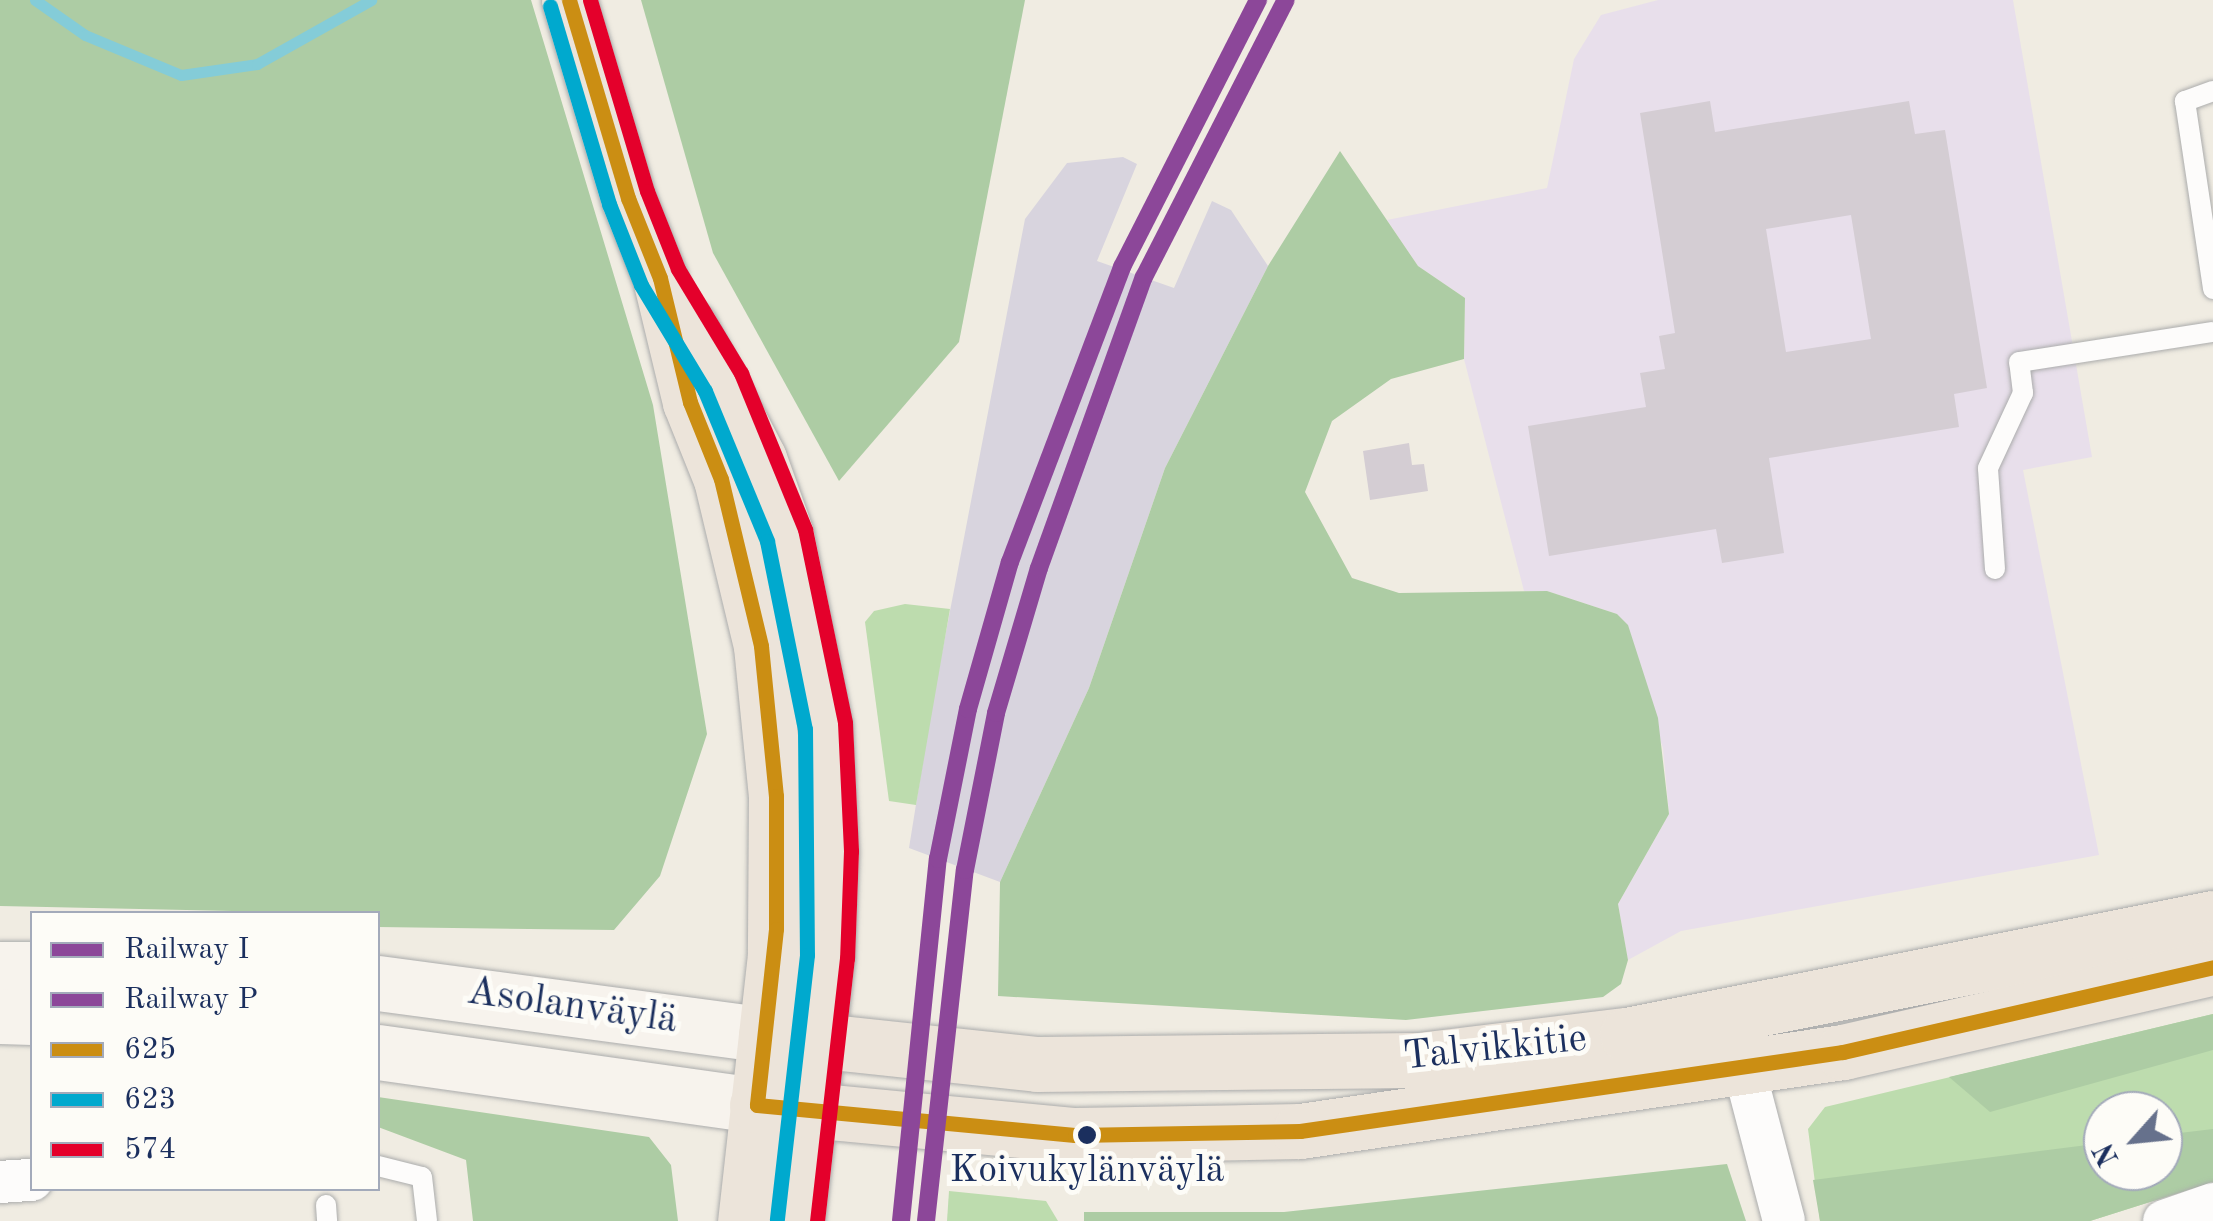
<!DOCTYPE html>
<meta charset="utf-8">
<style>
body{margin:0}
#map{position:relative;width:2213px;height:1221px;overflow:hidden;background:#f0ece2;font-family:"Old Standard TT",serif}
div>[style]{position:absolute}
.built>*{inset:0;background:#e8dfeb}
.industrial>*{inset:0;background:#d8d4de}
.green>*{inset:0;background:#bddcae}
.forest>*{inset:0;background:#adcca4}
.stream>*{height:11px;margin:-5.5px;padding:0 5.5px;transform-origin:5.5px;border-radius:5.5px;background:#84ccd8}
.building>*{inset:0;background:#d4cdd3}
.roads{filter:drop-shadow(0 0 2px #abacac) drop-shadow(0 0 2px #abacac)}
.lane>*{height:20px;margin:-10px;padding:0 10px;transform-origin:10px;border-radius:10px;background:#fdfcfb}
.street>*{height:42px;margin:-21px;padding:0 21px;transform-origin:21px;border-radius:21px;background:#fdfcfb}
.secondary>*{height:55px;margin:-27.5px;padding:0 27.5px;transform-origin:27.5px;border-radius:27.5px;background:#f7f3ed}
.primary>*{height:55px;margin:-27.5px;padding:0 27.5px;transform-origin:27.5px;border-radius:27.5px;background:#ece4da}
.bus-1>*{height:15px;margin:-7.5px;padding:0 7.5px;transform-origin:7.5px;border-radius:7.5px;background:#cb8e13}
.bus-2>*{height:15px;margin:-7.5px;padding:0 7.5px;transform-origin:7.5px;border-radius:7.5px;background:#00a9ce}
.bus-3>*{height:15px;margin:-7.5px;padding:0 7.5px;transform-origin:7.5px;border-radius:7.5px;background:#e4002b}
.rail-1>*{height:18px;margin:-9px;padding:0 9px;transform-origin:9px;border-radius:9px;background:#8c4799}
.rail-2>*{height:18px;margin:-9px;padding:0 9px;transform-origin:9px;border-radius:9px;background:#8c4799}
.dots>*{width:28px;height:28px;translate:-50% -50%;box-sizing:border-box;border:5px solid #fdfcf7;border-radius:50%}
span{translate:-50% -50%;white-space:nowrap;text-align:center;line-height:1.15;-webkit-text-stroke:10px #fdfcf7;paint-order:stroke}
.bus-label{font-size:38px;color:#1b2f5e}
.street-label{font-size:40px;color:#1b2f5e}
.legend{position:absolute;left:30px;top:911px;width:350px;height:280px;box-sizing:border-box;background:#fdfcf7;border:2px solid #a3aaba;margin:0;padding:12px 18px;list-style:none;font-size:30px;color:#1b2f5e}
.legend li{display:flex;align-items:center;gap:20px;height:50px}
.legend b{width:50px;border:2px solid #a3aaba}
.north{position:absolute;left:2083px;top:1091px;width:100px;height:100px;box-sizing:border-box;background:#fdfcf7;border:2px solid #a3aaba;border-radius:50%;rotate:243deg;font-size:28px;font-weight:700;line-height:40px;text-align:center;color:#1b2f5e}
.north::after{content:'';display:block;margin:auto;width:35px;height:45px;background:#66718c;clip-path:polygon(50% 0,100% 100%,50% 72%,0 100%)}
</style>
<div id="map">
<div class="built">
<div style="clip-path:polygon(1658px 0,2013px 0,2092px 457px,2023px 470px,2099px 855px,1681px 931px,1628px 960px,1618px 904px,1669px 814px,1663px 748px,1617px 614px,1547px 591px,1524px 591px,1464px 359px,1465px 298px,1418px 266px,1387px 220px,1547px 188px,1574px 59px,1601px 15px)"></div>
</div>
<div class="industrial">
<div style="clip-path:polygon(1123px 157px,1137px 164px,1097px 261px,1174px 288px,1212px 201px,1231px 210px,1268px 266px,1165px 468px,1089px 688px,1000px 882px,909px 848px,932px 705px,1025px 219px,1067px 163px)"></div>
</div>
<div class="green">
<div style="clip-path:polygon(905px 604px,950px 609px,916px 805px,889px 801px,865px 622px,874px 611px)"></div>
<div style="clip-path:polygon(evenodd,2213px 1014px,2213px 1182px,2090px 1221px,1820px 1221px,1808px 1129px,1825px 1107px,2213px 1014px,2103px 1111px,2163px 1111px,2163px 1171px,2103px 1171px,2103px 1111px)"></div>
<div style="clip-path:polygon(949px 1191px,1046px 1201px,1058px 1221px,947px 1221px)"></div>
</div>
<div class="forest">
<div style="clip-path:polygon(0 0,531px 0,653px 405px,707px 734px,660px 876px,614px 930px,378px 927px,378px 914px,0 906px)"></div>
<div style="clip-path:polygon(641px 0,1025px 0,959px 342px,839px 481px,713px 253px)"></div>
<div style="clip-path:polygon(1340px 151px,1418px 266px,1465px 298px,1464px 359px,1391px 379px,1332px 421px,1305px 492px,1352px 578px,1399px 593px,1547px 591px,1617px 614px,1628px 625px,1658px 718px,1669px 814px,1618px 904px,1628px 960px,1621px 984px,1603px 997px,1406px 1020px,998px 996px,1000px 882px,1089px 688px,1165px 468px,1268px 266px)"></div>
<div style="clip-path:polygon(2213px 1014px,2213px 1050px,1990px 1112px,1949px 1077px)"></div>
<div style="clip-path:polygon(378px 1097px,649px 1137px,671px 1165px,678px 1221px,473px 1221px,466px 1160px,378px 1127px)"></div>
<div style="clip-path:polygon(2213px 1129px,2213px 1182px,2090px 1221px,1820px 1221px,1813px 1180px,2103px 1143px,2103px 1171px,2163px 1171px,2163px 1135px)"></div>
<div style="clip-path:polygon(1727px 1164px,1746px 1221px,1084px 1221px,1084px 1212px,1284px 1212px)"></div>
</div>
<div class="stream">
<div style="left:35px;top:0;width:61px;rotate:35deg"></div>
<div style="left:85px;top:35px;width:104px;rotate:22.6deg"></div>
<div style="left:181px;top:75px;width:77px;rotate:-8.2deg"></div>
<div style="left:257px;top:64px;width:131px;rotate:-29.3deg"></div>
</div>
<div class="building">
<div style="clip-path:polygon(evenodd,1710px 101px,1715px 132px,1909px 101px,1915px 134px,1945px 130px,1987px 388px,1954px 394px,1959px 427px,1769px 458px,1784px 553px,1722px 563px,1716px 529px,1549px 556px,1528px 426px,1646px 407px,1640px 373px,1665px 369px,1659px 336px,1675px 333px,1640px 113px,1710px 101px,1851px 215px,1871px 339px,1786px 352px,1766px 229px,1851px 215px)"></div>
<div style="clip-path:polygon(1409px 443px,1412px 465px,1424px 464px,1428px 491px,1370px 500px,1363px 451px)"></div>
</div>
<div class="roads">
<div class="lane">
<div style="left:2213px;top:91px;width:30px;rotate:160deg"></div>
<div style="left:2185px;top:101px;width:190px;rotate:81.5deg"></div>
<div style="left:1995px;top:569px;width:101px;rotate:-94deg"></div>
<div style="left:1988px;top:468px;width:83px;rotate:-65deg"></div>
<div style="left:2023px;top:393px;width:31px;rotate:-97deg"></div>
<div style="left:2019px;top:362px;width:196px;rotate:-8.8deg"></div>
<div style="left:378px;top:1166px;width:45px;rotate:14deg"></div>
<div style="left:422px;top:1177px;width:44px;rotate:83.5deg"></div>
<div style="left:326px;top:1205px;width:16px;rotate:86deg"></div>
</div>
<div class="street">
<div style="left:1736px;top:1038px;width:189px;rotate:75.3deg"></div>
<div style="left:0;top:1182px;width:32px;rotate:-4deg"></div>
<div style="left:2164px;top:1221px;width:52px;rotate:-19.1deg"></div>
</div>
<div class="secondary">
<div style="left:0;top:969px;width:32px"></div>
<div style="left:378px;top:983px;width:391px;rotate:7.6deg"></div>
<div style="left:0;top:1016px;width:32px;rotate:2deg"></div>
<div style="left:378px;top:1052px;width:383px;rotate:8deg"></div>
</div>
<div class="primary">
<div style="left:569px;top:0;width:207px;rotate:73.4deg"></div>
<div style="left:628px;top:198px;width:86px;rotate:68.2deg"></div>
<div style="left:660px;top:278px;width:128px;rotate:76.4deg"></div>
<div style="left:690px;top:402px;width:83px;rotate:68.1deg"></div>
<div style="left:721px;top:479px;width:172px;rotate:76.5deg"></div>
<div style="left:761px;top:646px;width:151px;rotate:84.3deg"></div>
<div style="left:776px;top:796px;width:159px;rotate:90.4deg"></div>
<div style="left:775px;top:955px;width:268px;rotate:96.4deg"></div>
<div style="left:690px;top:327px;width:149px;rotate:62.4deg"></div>
<div style="left:759px;top:459px;width:81px;rotate:70.4deg"></div>
<div style="left:786px;top:535px;width:196px;rotate:78.5deg"></div>
<div style="left:825px;top:727px;width:125px;rotate:87.3deg"></div>
<div style="left:831px;top:852px;width:105px;rotate:92.2deg"></div>
<div style="left:827px;top:957px;width:266px;rotate:96.5deg"></div>
<div style="left:766px;top:1035px;width:273px;rotate:6.1deg"></div>
<div style="left:1037px;top:1064px;width:382px;rotate:-0.6deg"></div>
<div style="left:1419px;top:1060px;width:209px;rotate:-6.9deg"></div>
<div style="left:1627px;top:1035px;width:598px;rotate:-11.29deg"></div>
<div style="left:757px;top:1105px;width:319px;rotate:5.4deg"></div>
<div style="left:1075px;top:1135px;width:225px;rotate:-1deg"></div>
<div style="left:1300px;top:1131px;width:549px;rotate:-8.28deg"></div>
<div style="left:1843px;top:1052px;width:380px;rotate:-12.9deg"></div>
</div>
</div>
<div class="bus-1">
<div style="left:569px;top:0;width:207px;rotate:73.4deg"></div>
<div style="left:628px;top:198px;width:86px;rotate:68.2deg"></div>
<div style="left:660px;top:278px;width:128px;rotate:76.4deg"></div>
<div style="left:690px;top:402px;width:83px;rotate:68.1deg"></div>
<div style="left:721px;top:479px;width:172px;rotate:76.5deg"></div>
<div style="left:761px;top:646px;width:151px;rotate:84.3deg"></div>
<div style="left:776px;top:796px;width:133px;rotate:90deg"></div>
<div style="left:776px;top:929px;width:177px;rotate:96.2deg"></div>
<div style="left:757px;top:1105px;width:319px;rotate:5.4deg"></div>
<div style="left:1075px;top:1135px;width:225px;rotate:-1deg"></div>
<div style="left:1300px;top:1131px;width:549px;rotate:-8.28deg"></div>
<div style="left:1843px;top:1052px;width:380px;rotate:-12.9deg"></div>
</div>
<div class="bus-2">
<div style="left:550px;top:6px;width:207px;rotate:73.4deg"></div>
<div style="left:609px;top:204px;width:87px;rotate:68.4deg"></div>
<div style="left:641px;top:285px;width:124px;rotate:58.9deg"></div>
<div style="left:705px;top:391px;width:162px;rotate:67.5deg"></div>
<div style="left:767px;top:541px;width:192px;rotate:78.6deg"></div>
<div style="left:805px;top:729px;width:226px;rotate:89.5deg"></div>
<div style="left:807px;top:955px;width:266px;rotate:96.5deg"></div>
</div>
<div class="bus-3">
<div style="left:590px;top:0;width:199px;rotate:73.4deg"></div>
<div style="left:647px;top:191px;width:84px;rotate:68.3deg"></div>
<div style="left:678px;top:269px;width:122px;rotate:58.8deg"></div>
<div style="left:741px;top:373px;width:169px;rotate:67.7deg"></div>
<div style="left:805px;top:529px;width:198px;rotate:78.3deg"></div>
<div style="left:845px;top:723px;width:128px;rotate:87.3deg"></div>
<div style="left:851px;top:851px;width:107px;rotate:92.1deg"></div>
<div style="left:847px;top:958px;width:265px;rotate:96.5deg"></div>
</div>
<div class="rail-1">
<div style="left:926px;top:1221px;width:353px;rotate:-83.7deg"></div>
<div style="left:965px;top:870px;width:160px;rotate:-78.8deg"></div>
<div style="left:996px;top:713px;width:151px;rotate:-73.5deg"></div>
<div style="left:1039px;top:568px;width:309px;rotate:-70.2deg"></div>
<div style="left:1144px;top:277px;width:311px;rotate:-62.9deg"></div>
</div>
<div class="rail-2">
<div style="left:901px;top:1221px;width:364px;rotate:-84.2deg"></div>
<div style="left:938px;top:859px;width:153px;rotate:-78.7deg"></div>
<div style="left:968px;top:709px;width:153px;rotate:-74.1deg"></div>
<div style="left:1010px;top:562px;width:316px;rotate:-69.2deg"></div>
<div style="left:1122px;top:267px;width:300px;rotate:-63deg"></div>
</div>
<div class="dots">
<div style="left:1087px;top:1135px;background:#1b2f5e"></div>
</div>
<div class="bus-label">
<span style="left:1087px;top:1172px">Koivukylänväylä</span>
</div>
<div class="street-label">
<span style="left:572px;top:1007px;rotate:8deg">Asolanväylä</span>
<span style="left:1495px;top:1049px;rotate:-6deg">Talvikkitie</span>
</div>
<ul class="legend">
<li><b style="height:12px;background:#8c4799"></b>Railway I</li>
<li><b style="height:12px;background:#8c4799"></b>Railway P</li>
<li><b style="height:12px;background:#cb8e13"></b>625</li>
<li><b style="height:12px;background:#00a9ce"></b>623</li>
<li><b style="height:12px;background:#e4002b"></b>574</li>
</ul>
<div class="north">N</div>
</div>
